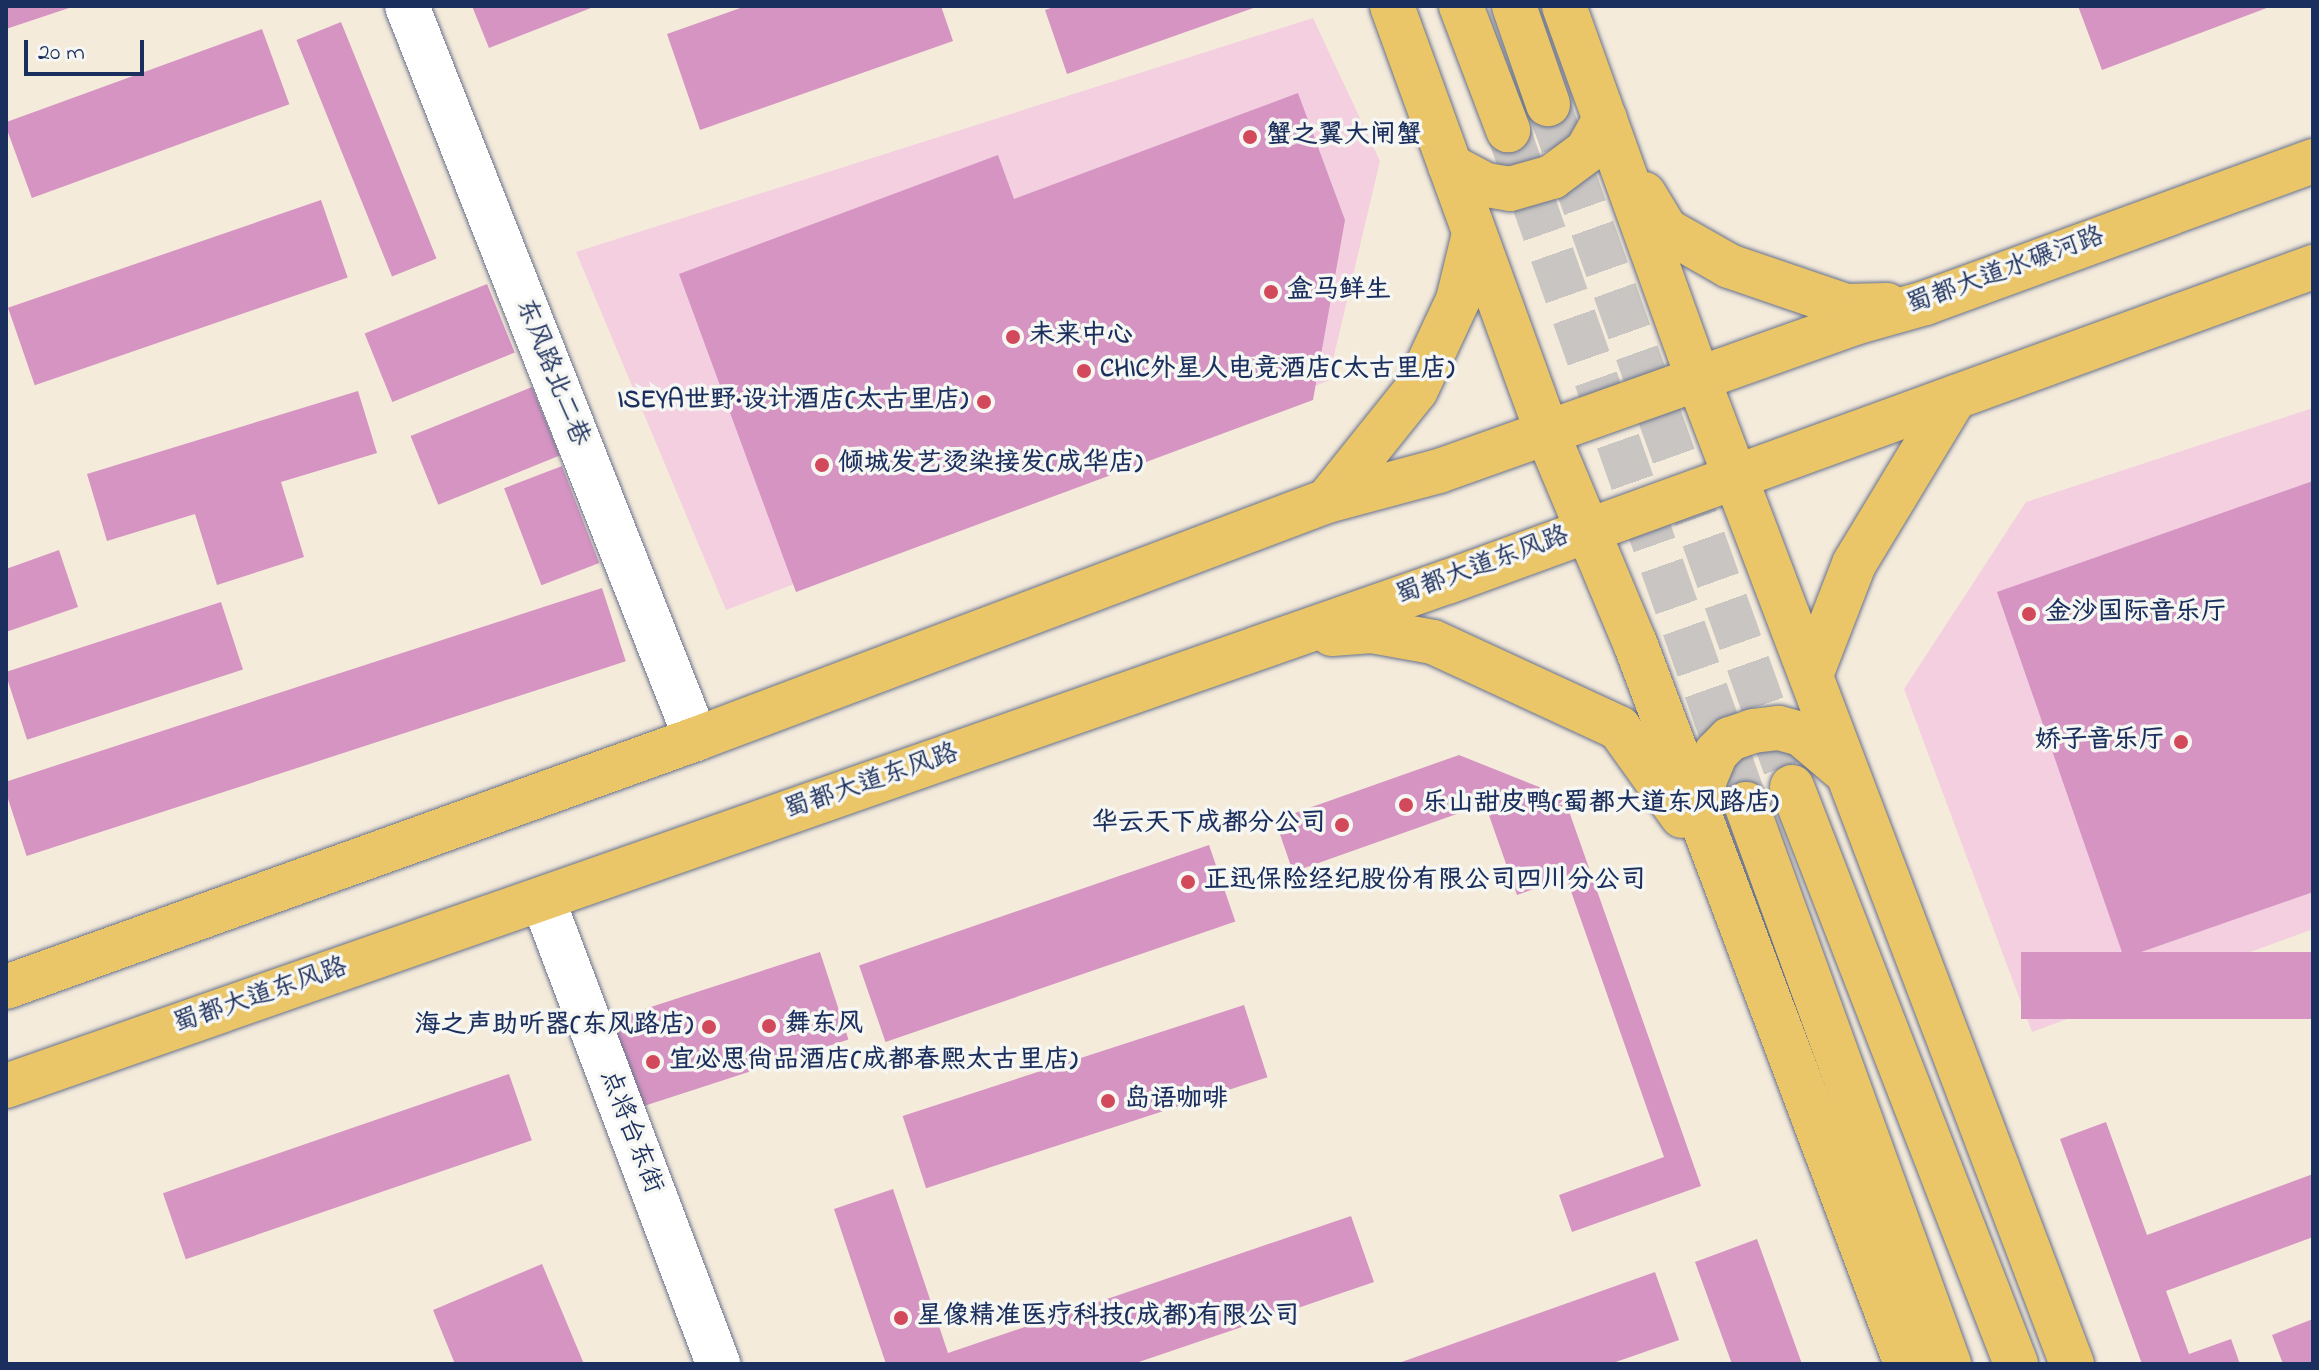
<!DOCTYPE html>
<meta charset="utf-8">
<style>
body{margin:0}
#map{position:relative;width:2319px;height:1370px;overflow:hidden;background:#f5ebdb;font-family:"Indie Flower","LXGW WenKai TC",sans-serif}
div>[style]{position:absolute}
.built>*{inset:0;background:#f3cfe0}
.building>*{inset:0;background:#d594c2;transform-origin:0 0}
.major-tunnel>*{height:44px;margin-top:-22px;transform-origin:0;background:repeating-linear-gradient(90deg,#c9c5c2 0 44px,transparent 0 66px)}
.roads{filter:drop-shadow(0 0 2px #67718a) drop-shadow(0 0 2px #67718a)}
.minor>*{height:44px;margin:-22px;padding:0 22px;transform-origin:22px;border-radius:22px;background:#fff}
.major>*{height:44px;margin:-22px;padding:0 22px;transform-origin:22px;border-radius:22px;background:#ebc669}
.dots>*{width:22px;height:22px;translate:-50% -50%;box-sizing:border-box;border:4px solid #f6f6f2;border-radius:50%}
span{translate:-50% -50%;white-space:nowrap;text-align:center;line-height:1.15;-webkit-text-stroke:7px #f6f6f2;paint-order:stroke}
.poi-label{font-size:26px;color:#1b2f5e;font-weight:700}
.left{translate:0 -50%;text-align:left}
.right{translate:-100% -50%;text-align:right}
.street-label{font-size:26px;color:#1b2f5e}
.frame{position:absolute;inset:0;border:8px solid #1b2f5e;pointer-events:none}
.scale{position:absolute;left:24px;top:40px;width:120px;height:36px;box-sizing:border-box;border:4px solid #1b2f5e;border-top:0;padding-left:10px;font-size:24px;line-height:28px;white-space:nowrap;color:#1b2f5e;-webkit-text-stroke:6px #f6f6f2;paint-order:stroke}
</style>
<div id="map">
<div class="built">
<div style="clip-path:polygon(1313px 18px,1380px 161px,1328px 381px,726px 610px,576px 252px)"></div>
<div style="clip-path:polygon(2313px 408px,2313px 929px,2032px 1032px,1904px 689px,2026px 502px)"></div>
</div>
<div class="building">
<div style="clip-path:polygon(6px 6px,72px 6px,72px 7px,6px 29px)"></div>
<div style="clip-path:polygon(472px 6px,596px 6px,489px 48px)"></div>
<div style="clip-path:polygon(746px 6px,941px 6px,953px 41px,700px 130px,667px 34px)"></div>
<div style="clip-path:polygon(1057px 6px,1259px 6px,1067px 74px,1045px 10px)"></div>
<div style="clip-path:polygon(2078px 6px,2272px 6px,2102px 70px)"></div>
<div style="left:341px;top:22px;width:255px;height:48px;rotate:68deg"></div>
<div style="left:262px;top:29px;width:80px;height:274px;rotate:70deg"></div>
<div style="clip-path:polygon(1298px 93px,1345px 220px,1313px 400px,796px 592px,679px 274px,998px 155px,1014px 199px)"></div>
<div style="left:321px;top:200px;width:82px;height:331px;rotate:71deg"></div>
<div style="left:487px;top:284px;width:74px;height:132px;rotate:68deg"></div>
<div style="left:532px;top:387px;width:74px;height:131px;rotate:68deg"></div>
<div style="clip-path:polygon(358px 391px,377px 453px,281px 482px,304px 557px,217px 585px,195px 514px,107px 541px,87px 474px)"></div>
<div style="left:562px;top:466px;width:104px;height:62px;rotate:69deg"></div>
<div style="clip-path:polygon(2313px 481px,2313px 892px,2124px 958px,1997px 592px)"></div>
<div style="clip-path:polygon(59px 550px,78px 607px,6px 632px,6px 569px)"></div>
<div style="left:602px;top:588px;width:77px;height:630px;rotate:72deg"></div>
<div style="left:221px;top:602px;width:71px;height:227px;rotate:72deg"></div>
<div style="clip-path:polygon(1459px 755px,1564px 797px,1701px 1186px,1572px 1232px,1559px 1195px,1664px 1157px,1566px 877px,1517px 895px,1485px 804px,1293px 872px,1275px 820px)"></div>
<div style="left:1209px;top:845px;width:81px;height:370px;rotate:71deg"></div>
<div style="left:820px;top:952px;width:92px;height:219px;rotate:72deg"></div>
<div style="left:2313px;top:952px;width:67px;height:292px;rotate:90deg"></div>
<div style="left:1244px;top:1005px;width:76px;height:359px;rotate:72deg"></div>
<div style="left:509px;top:1074px;width:70px;height:366px;rotate:71deg"></div>
<div style="clip-path:polygon(2106px 1122px,2147px 1235px,2313px 1174px,2313px 1237px,2166px 1291px,2189px 1354px,2231px 1339px,2240px 1364px,2142px 1364px,2060px 1139px)"></div>
<div style="clip-path:polygon(893px 1189px,948px 1353px,1351px 1216px,1374px 1282px,1133px 1364px,886px 1364px,834px 1209px)"></div>
<div style="clip-path:polygon(1757px 1239px,1802px 1364px,1732px 1364px,1695px 1262px)"></div>
<div style="clip-path:polygon(542px 1264px,584px 1364px,455px 1364px,433px 1310px)"></div>
<div style="clip-path:polygon(1655px 1272px,1679px 1340px,1610px 1364px,1396px 1364px)"></div>
<div style="clip-path:polygon(2313px 1319px,2313px 1364px,2283px 1364px,2272px 1335px)"></div>
</div>
<div class="major-tunnel">
<div style="left:1548px;top:104px;width:725px;rotate:70.34deg"></div>
<div style="left:1508px;top:130px;width:715px;rotate:70.55deg"></div>
</div>
<div class="roads">
<div class="minor">
<div style="left:407px;top:6px;width:788px;rotate:68.48deg"></div>
<div style="left:543px;top:900px;width:496px;rotate:69.3deg"></div>
</div>
<div class="major">
<div style="left:1392px;top:6px;width:454px;rotate:70deg"></div>
<div style="left:1547px;top:433px;width:228px;rotate:67.3deg"></div>
<div style="left:1635px;top:643px;width:770px;rotate:69.4deg"></div>
<div style="left:1461px;top:6px;width:133px;rotate:69.2deg"></div>
<div style="left:1514px;top:6px;width:104px;rotate:70.9deg"></div>
<div style="left:1564px;top:6px;width:396px;rotate:70.2deg"></div>
<div style="left:1698px;top:379px;width:1054px;rotate:69.21deg"></div>
<div style="left:1450px;top:166px;width:41px;rotate:27.8deg"></div>
<div style="left:1486px;top:185px;width:24px;rotate:9deg"></div>
<div style="left:1510px;top:189px;width:44px;rotate:-15.9deg"></div>
<div style="left:1552px;top:177px;width:44px;rotate:-36.6deg"></div>
<div style="left:1587px;top:151px;width:37px;rotate:-61deg"></div>
<div style="left:1644px;top:194px;width:42px;rotate:58.6deg"></div>
<div style="left:1666px;top:230px;width:73px;rotate:29.7deg"></div>
<div style="left:1729px;top:266px;width:124px;rotate:18.9deg"></div>
<div style="left:1846px;top:306px;width:41px;rotate:-1.4deg"></div>
<div style="left:1327px;top:501px;width:142px;rotate:-51.3deg"></div>
<div style="left:1416px;top:390px;width:99px;rotate:-65deg"></div>
<div style="left:1458px;top:300px;width:68px;rotate:-76.4deg"></div>
<div style="left:1332px;top:634px;width:40px;rotate:-4.3deg"></div>
<div style="left:1372px;top:631px;width:62px;rotate:10.2deg"></div>
<div style="left:1433px;top:642px;width:205px;rotate:24.8deg"></div>
<div style="left:1619px;top:728px;width:108px;rotate:54.4deg"></div>
<div style="left:1811px;top:675px;width:119px;rotate:-68.8deg"></div>
<div style="left:1854px;top:564px;width:195px;rotate:-58.8deg"></div>
<div style="left:1792px;top:787px;width:619px;rotate:68.78deg"></div>
<div style="left:1746px;top:804px;width:596px;rotate:70.07deg"></div>
<div style="left:1701px;top:815px;width:36px;rotate:-84deg"></div>
<div style="left:1705px;top:779px;width:28px;rotate:-67deg"></div>
<div style="left:1716px;top:753px;width:20px;rotate:-45deg"></div>
<div style="left:1730px;top:739px;width:24px;rotate:-19deg"></div>
<div style="left:1753px;top:731px;width:26px;rotate:-7deg"></div>
<div style="left:1779px;top:728px;width:23px;rotate:15deg"></div>
<div style="left:1801px;top:734px;width:60px;rotate:40.3deg"></div>
<div style="left:6px;top:987px;width:733px;rotate:-19.77deg"></div>
<div style="left:696px;top:739px;width:674px;rotate:-20.67deg"></div>
<div style="left:1327px;top:501px;width:116px;rotate:-15deg"></div>
<div style="left:1439px;top:471px;width:441px;rotate:-19.6deg"></div>
<div style="left:1854px;top:323px;width:74px;rotate:-15.7deg"></div>
<div style="left:1925px;top:303px;width:413px;rotate:-20.1deg"></div>
<div style="left:6px;top:1086px;width:1527px;rotate:-19.28deg"></div>
<div style="left:1447px;top:582px;width:922px;rotate:-19.99deg"></div>
</div>
</div>
<div class="dots">
<div style="left:1250px;top:137px;background:#d1495b"></div>
<div style="left:1271px;top:292px;background:#d1495b"></div>
<div style="left:1013px;top:337px;background:#d1495b"></div>
<div style="left:1084px;top:371px;background:#d1495b"></div>
<div style="left:984px;top:402px;background:#d1495b"></div>
<div style="left:822px;top:465px;background:#d1495b"></div>
<div style="left:2029px;top:614px;background:#d1495b"></div>
<div style="left:2181px;top:742px;background:#d1495b"></div>
<div style="left:1406px;top:805px;background:#d1495b"></div>
<div style="left:1342px;top:825px;background:#d1495b"></div>
<div style="left:1188px;top:882px;background:#d1495b"></div>
<div style="left:769px;top:1026px;background:#d1495b"></div>
<div style="left:709px;top:1027px;background:#d1495b"></div>
<div style="left:653px;top:1062px;background:#d1495b"></div>
<div style="left:1108px;top:1101px;background:#d1495b"></div>
<div style="left:901px;top:1318px;background:#d1495b"></div>
</div>
<div class="poi-label">
<span class="left" style="left:1266px;top:137px">蟹之翼大闸蟹</span>
<span class="left" style="left:1287px;top:292px">盒马鲜生</span>
<span class="left" style="left:1029px;top:337px">未来中心</span>
<span class="left" style="left:1100px;top:371px">CHIC外星人电竞酒店(太古里店)</span>
<span class="right" style="left:968px;top:402px">ISEYA世野·设计酒店(太古里店)</span>
<span class="left" style="left:838px;top:465px">倾城发艺烫染接发(成华店)</span>
<span class="left" style="left:2045px;top:614px">金沙国际音乐厅</span>
<span class="right" style="left:2165px;top:742px">娇子音乐厅</span>
<span class="left" style="left:1422px;top:805px">乐山甜皮鸭(蜀都大道东风路店)</span>
<span class="right" style="left:1326px;top:825px">华云天下成都分公司</span>
<span class="left" style="left:1204px;top:882px">正迅保险经纪股份有限公司四川分公司</span>
<span class="left" style="left:785px;top:1026px">舞东风</span>
<span class="right" style="left:693px;top:1027px">海之声助听器(东风路店)</span>
<span class="left" style="left:669px;top:1062px">宜必思尚品酒店(成都春熙太古里店)</span>
<span class="left" style="left:1124px;top:1101px">岛语咖啡</span>
<span class="left" style="left:917px;top:1318px">星像精准医疗科技(成都)有限公司</span>
</div>
<div class="street-label">
<span style="left:2006px;top:272px;rotate:-20deg">蜀都大道水碾河路</span>
<span style="left:551px;top:373px;rotate:68deg">东风路北二巷</span>
<span style="left:1483px;top:567px;rotate:-20deg">蜀都大道东风路</span>
<span style="left:872px;top:783px;rotate:-19deg">蜀都大道东风路</span>
<span style="left:261px;top:997px;rotate:-19deg">蜀都大道东风路</span>
<span style="left:630px;top:1132px;rotate:69deg">点将台东街</span>
</div>
<div class="frame"></div>
<div class="scale">20 m</div>
</div>
